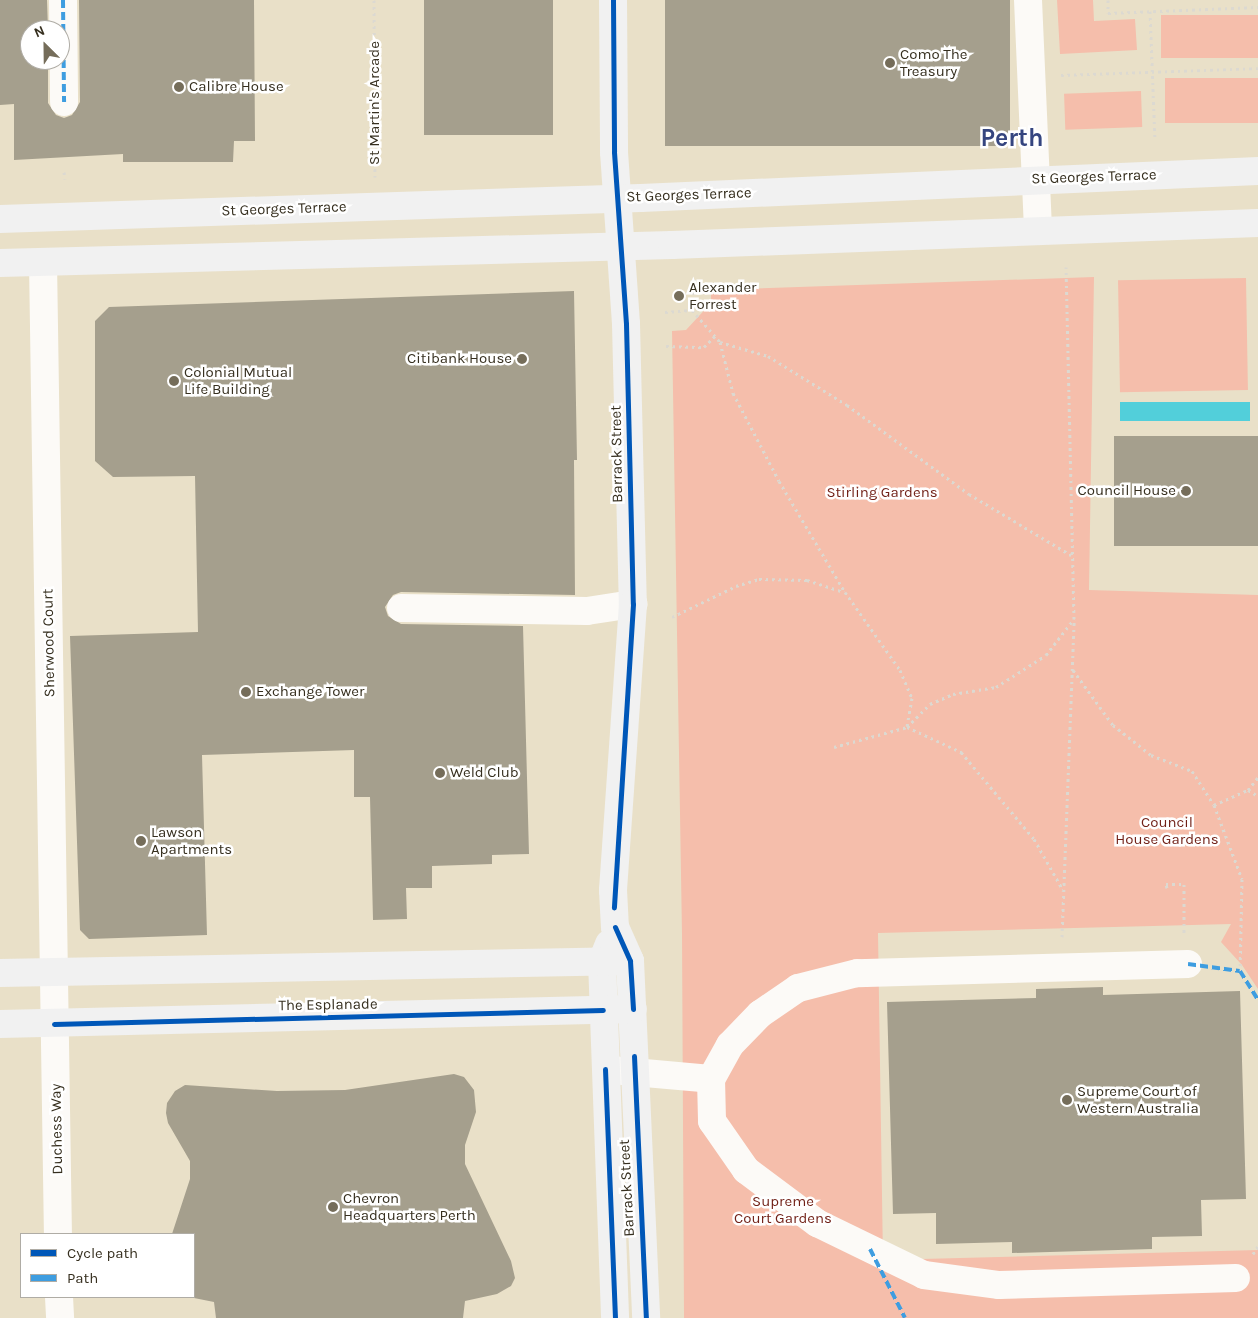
<!DOCTYPE html>
<style>
body{margin:0}
#map{position:relative;width:1258px;height:1318px;overflow:hidden;background:#e9e0c8;font-family:Karla,sans-serif}
div>[style]{position:absolute}
.green>*{inset:0;background:#f5beab;transform-origin:0 0}
.water>*{inset:0;background:#52cfda;transform-origin:0 0}
.building>*{inset:0;background:#a59f8d;transform-origin:0 0}
.path>*{height:3px;margin-top:-1.5px;transform-origin:0;background:repeating-linear-gradient(90deg,#dcd9d1 0 2.5px,transparent 0 6.5px)}
.minor>*{height:28px;margin:-14px;padding:0 14px;transform-origin:14px;border-radius:14px;background:#fcfaf7}
.major>*{height:28px;margin:-14px;padding:0 14px;transform-origin:14px;border-radius:14px;background:#f1f1f1}
.quiet>*{height:4px;margin-top:-2px;transform-origin:0;background:repeating-linear-gradient(90deg,#3e9de0 0 8px,transparent 0 12px)}
.cycleway>*{height:5px;margin:-2.5px;padding:0 2.5px;transform-origin:2.5px;border-radius:2.5px;background:#0057b8}
.dots>*{width:14px;height:14px;translate:-50% -50%;box-sizing:border-box;border:2px solid #fff;border-radius:50%}
span{translate:-50% -50%;white-space:nowrap;text-align:center;line-height:1.15;-webkit-text-stroke:5px #fff;paint-order:stroke}
.poi-label{font-size:15px;color:#362f1f}
.left{translate:0 -50%;text-align:left}
.right{translate:-100% -50%;text-align:right}
.street-label{font-size:15px;color:#362f1f}
.park-label{font-size:15px;color:#701f15}
.town-label{font-size:25px;color:#35457f;font-weight:700}
.legend{position:absolute;left:20px;top:1233px;width:175px;height:65px;box-sizing:border-box;background:#fff;border:1px solid #afaca5;margin:0;padding:6px 9px;list-style:none;font-size:15px;color:#362f1f}
.legend li{display:flex;align-items:center;gap:10px;height:25px}
.legend b{width:25px;border:1px solid #afaca5}
.north{position:absolute;left:20px;top:20px;width:50px;height:50px;box-sizing:border-box;background:#fff;border:1px solid #afaca5;border-radius:50%;rotate:337deg;font-size:14px;font-weight:700;line-height:20px;text-align:center;color:#362f1f}
.north::after{content:'';display:block;margin:auto;width:18px;height:22px;background:#756d5a;clip-path:polygon(50% 0,100% 100%,50% 72%,0 100%)}
</style>
<div id="map">
<div class="green">
<div style="clip-path:polygon(1057px 0,1093px 0,1094px 21px,1135px 19px,1137px 50px,1060px 54px)"></div>
<div style="left:1258px;top:15px;width:43px;height:97px;rotate:90deg"></div>
<div style="left:1258px;top:78px;width:45px;height:93px;rotate:90deg"></div>
<div style="left:1141px;top:91px;width:36px;height:77px;rotate:88deg"></div>
<div style="clip-path:polygon(1094px 277px,1089px 590px,1258px 595px,1258px 989px,1242px 965px,1221px 942px,1231px 924px,878px 933px,883px 1260px,1258px 1250px,1258px 1318px,684px 1318px,682px 934px,672px 331px,686px 330px,711px 303px,711px 290px)"></div>
<div style="left:1246px;top:278px;width:112px;height:128px;rotate:89deg"></div>
</div>
<div class="water">
<div style="left:1120px;top:402px;width:130px;height:19px"></div>
</div>
<div class="building">
<div style="clip-path:polygon(0 0,47px 0,48px 30px,30px 30px,30px 60px,48px 60px,48px 103px,56px 115px,64px 118px,72px 115px,80px 102px,79px 0,254px 0,255px 141px,234px 141px,233px 162px,123px 162px,123px 154px,14px 160px,14px 104px,0 105px)"></div>
<div style="left:424px;top:0;width:129px;height:135px"></div>
<div style="left:665px;top:0;width:345px;height:146px"></div>
<div style="clip-path:polygon(574px 291px,577px 460px,574px 460px,575px 595px,401px 592px,393px 595px,385px 607px,388px 616px,401px 624px,523px 626px,529px 854px,492px 855px,492px 864px,432px 866px,432px 888px,406px 888px,407px 919px,373px 920px,370px 797px,354px 797px,354px 750px,202px 755px,207px 935px,89px 939px,80px 930px,70px 636px,198px 632px,195px 476px,113px 477px,95px 461px,95px 321px,109px 307px)"></div>
<div style="left:1258px;top:436px;width:110px;height:144px;rotate:90deg"></div>
<div style="clip-path:polygon(1103px 987px,1103px 995px,1240px 991px,1246px 1199px,1201px 1200px,1202px 1236px,1152px 1237px,1152px 1249px,1012px 1253px,1012px 1242px,936px 1244px,936px 1213px,893px 1214px,887px 1002px,1036px 998px,1036px 989px)"></div>
<div style="clip-path:polygon(454px 1074px,464px 1077px,474px 1090px,476px 1112px,465px 1145px,465px 1164px,511px 1261px,515px 1278px,511px 1286px,497px 1294px,465px 1301px,463px 1318px,216px 1318px,214px 1302px,194px 1298px,194px 1234px,172px 1234px,190px 1179px,190px 1161px,168px 1123px,166px 1113px,167px 1103px,175px 1091px,185px 1085px,277px 1091px,345px 1090px)"></div>
</div>
<div class="path">
<div style="left:374px;top:0;width:177px;rotate:89.7deg"></div>
<div style="left:1108px;top:0;width:13px;rotate:90deg"></div>
<div style="left:1108px;top:13px;width:150px;rotate:-2.3deg"></div>
<div style="left:1150px;top:11px;width:128px;rotate:87.8deg"></div>
<div style="left:1061px;top:75px;width:197px;rotate:-2deg"></div>
<div style="left:64px;top:172px;width:7px;rotate:82deg"></div>
<div style="left:695px;top:279px;width:31px;rotate:96deg"></div>
<div style="left:692px;top:310px;width:43px;rotate:48.8deg"></div>
<div style="left:720px;top:342px;width:50px;rotate:16.3deg"></div>
<div style="left:768px;top:356px;width:93px;rotate:31.8deg"></div>
<div style="left:847px;top:405px;width:151px;rotate:36.1deg"></div>
<div style="left:969px;top:494px;width:119px;rotate:30.9deg"></div>
<div style="left:665px;top:312px;width:27px;rotate:-4deg"></div>
<div style="left:720px;top:342px;width:53px;rotate:75.7deg"></div>
<div style="left:733px;top:393px;width:99px;rotate:62.4deg"></div>
<div style="left:779px;top:481px;width:129px;rotate:59.3deg"></div>
<div style="left:845px;top:592px;width:95px;rotate:54.8deg"></div>
<div style="left:900px;top:670px;width:30px;rotate:67deg"></div>
<div style="left:912px;top:698px;width:29px;rotate:100deg"></div>
<div style="left:907px;top:727px;width:60px;rotate:24.8deg"></div>
<div style="left:961px;top:752px;width:114px;rotate:50deg"></div>
<div style="left:1034px;top:839px;width:59px;rotate:60.4deg"></div>
<div style="left:666px;top:346px;width:38px;rotate:2deg"></div>
<div style="left:704px;top:347px;width:16px;rotate:-45deg"></div>
<div style="left:672px;top:617px;width:71px;rotate:-25.8deg"></div>
<div style="left:736px;top:586px;width:24px;rotate:-17deg"></div>
<div style="left:759px;top:579px;width:48px;rotate:1.2deg"></div>
<div style="left:807px;top:580px;width:39px;rotate:18deg"></div>
<div style="left:1073px;top:670px;width:68px;rotate:54deg"></div>
<div style="left:1113px;top:725px;width:48px;rotate:38.3deg"></div>
<div style="left:1151px;top:755px;width:44px;rotate:21.3deg"></div>
<div style="left:1192px;top:771px;width:40px;rotate:57.1deg"></div>
<div style="left:1214px;top:805px;width:79px;rotate:69.3deg"></div>
<div style="left:1242px;top:879px;width:92px;rotate:91.2deg"></div>
<div style="left:834px;top:747px;width:76px;rotate:-15.3deg"></div>
<div style="left:907px;top:727px;width:33px;rotate:-45deg"></div>
<div style="left:930px;top:704px;width:25px;rotate:-23deg"></div>
<div style="left:953px;top:694px;width:44px;rotate:-9.2deg"></div>
<div style="left:996px;top:687px;width:59px;rotate:-32.6deg"></div>
<div style="left:1046px;top:655px;width:46px;rotate:-52.1deg"></div>
<div style="left:1248px;top:790px;width:12px;rotate:31deg"></div>
<div style="left:1214px;top:805px;width:37px;rotate:-24deg"></div>
<div style="left:1248px;top:790px;width:16px;rotate:-52deg"></div>
<div style="left:1167px;top:888px;width:4px;rotate:-104deg"></div>
<div style="left:1166px;top:884px;width:18px"></div>
<div style="left:1184px;top:884px;width:50px;rotate:90deg"></div>
<div style="left:1062px;top:937px;width:318px;rotate:-87.8deg"></div>
<div style="left:1074px;top:619px;width:352px;rotate:-91.3deg"></div>
<div style="left:1253px;top:1254px;width:9px;rotate:-58deg"></div>
</div>
<div class="minor">
<div style="left:63px;top:0;width:102px;rotate:89.4deg"></div>
<div style="left:1028px;top:0;width:231px;rotate:87.5deg"></div>
<div style="left:43px;top:262px;width:972px;rotate:89.12deg"></div>
<div style="left:401px;top:608px;width:186px;rotate:0.9deg"></div>
<div style="left:587px;top:611px;width:47px;rotate:-8.7deg"></div>
<div style="left:1188px;top:964px;width:331px;rotate:178.4deg"></div>
<div style="left:857px;top:973px;width:61px;rotate:165.7deg"></div>
<div style="left:798px;top:988px;width:46px;rotate:145.6deg"></div>
<div style="left:760px;top:1014px;width:43px;rotate:134.1deg"></div>
<div style="left:730px;top:1045px;width:39px;rotate:119deg"></div>
<div style="left:711px;top:1079px;width:42px;rotate:88.6deg"></div>
<div style="left:712px;top:1121px;width:60px;rotate:55.2deg"></div>
<div style="left:746px;top:1170px;width:89px;rotate:36.7deg"></div>
<div style="left:817px;top:1223px;width:119px;rotate:25.9deg"></div>
<div style="left:924px;top:1275px;width:76px;rotate:7.6deg"></div>
<div style="left:999px;top:1285px;width:237px;rotate:-1.7deg"></div>
<div style="left:611px;top:1070px;width:100px;rotate:5.1deg"></div>
<div style="left:59px;top:1297px;width:21px;rotate:87deg"></div>
</div>
<div class="major">
<div style="left:613px;top:0;width:152px;rotate:89.6deg"></div>
<div style="left:614px;top:152px;width:172px;rotate:86deg"></div>
<div style="left:626px;top:324px;width:280px;rotate:88.6deg"></div>
<div style="left:633px;top:604px;width:287px;rotate:94deg"></div>
<div style="left:613px;top:890px;width:37px;rotate:87deg"></div>
<div style="left:615px;top:927px;width:37px;rotate:66deg"></div>
<div style="left:630px;top:961px;width:357px;rotate:87.4deg"></div>
<div style="left:0;top:219px;width:641px;rotate:-1.88deg"></div>
<div style="left:641px;top:198px;width:618px;rotate:-2.51deg"></div>
<div style="left:0;top:263px;width:672px;rotate:-1.53deg"></div>
<div style="left:672px;top:245px;width:586px;rotate:-2.15deg"></div>
<div style="left:609px;top:944px;width:18px;rotate:112deg"></div>
<div style="left:602px;top:961px;width:357px;rotate:87.9deg"></div>
<div style="left:0;top:973px;width:630px;rotate:-1.09deg"></div>
<div style="left:0;top:1024px;width:633px;rotate:-1.36deg"></div>
</div>
<div class="quiet">
<div style="left:63px;top:0;width:102px;rotate:89.4deg"></div>
<div style="left:1188px;top:964px;width:52px;rotate:7.7deg"></div>
<div style="left:1240px;top:971px;width:34px;rotate:58deg"></div>
<div style="left:870px;top:1249px;width:77px;rotate:63.1deg"></div>
</div>
<div class="cycleway">
<div style="left:613px;top:0;width:152px;rotate:89.6deg"></div>
<div style="left:614px;top:152px;width:172px;rotate:86deg"></div>
<div style="left:626px;top:324px;width:280px;rotate:88.6deg"></div>
<div style="left:633px;top:604px;width:304px;rotate:93.6deg"></div>
<div style="left:615px;top:927px;width:37px;rotate:66deg"></div>
<div style="left:630px;top:961px;width:48px;rotate:86.4deg"></div>
<div style="left:54px;top:1024px;width:549px;rotate:-1.46deg"></div>
<div style="left:634px;top:1056px;width:262px;rotate:87.4deg"></div>
<div style="left:605px;top:1069px;width:249px;rotate:87.7deg"></div>
</div>
<div class="dots">
<div style="left:890px;top:63px;background:#756d5a"></div>
<div style="left:179px;top:87px;background:#756d5a"></div>
<div style="left:679px;top:296px;background:#756d5a"></div>
<div style="left:522px;top:359px;background:#756d5a"></div>
<div style="left:174px;top:381px;background:#756d5a"></div>
<div style="left:1186px;top:491px;background:#756d5a"></div>
<div style="left:246px;top:692px;background:#756d5a"></div>
<div style="left:440px;top:773px;background:#756d5a"></div>
<div style="left:141px;top:841px;background:#756d5a"></div>
<div style="left:1067px;top:1100px;background:#756d5a"></div>
<div style="left:333px;top:1207px;background:#756d5a"></div>
</div>
<div class="poi-label">
<span class="left" style="left:900px;top:63px">Como The<br>Treasury</span>
<span class="left" style="left:189px;top:87px">Calibre House</span>
<span class="left" style="left:689px;top:296px">Alexander<br>Forrest</span>
<span class="right" style="left:512px;top:359px">Citibank House</span>
<span class="left" style="left:184px;top:381px">Colonial Mutual<br>Life Building</span>
<span class="right" style="left:1176px;top:491px">Council House</span>
<span class="left" style="left:256px;top:692px">Exchange Tower</span>
<span class="left" style="left:450px;top:773px">Weld Club</span>
<span class="left" style="left:151px;top:841px">Lawson<br>Apartments</span>
<span class="left" style="left:1077px;top:1100px">Supreme Court of<br>Western Australia</span>
<span class="left" style="left:343px;top:1207px">Chevron<br>Headquarters Perth</span>
</div>
<div class="street-label">
<span style="left:375px;top:103px;rotate:-90deg">St Martin's Arcade</span>
<span style="left:1094px;top:177px;rotate:-2deg">St Georges Terrace</span>
<span style="left:689px;top:195px;rotate:-2deg">St Georges Terrace</span>
<span style="left:284px;top:209px;rotate:-2deg">St Georges Terrace</span>
<span style="left:617px;top:454px;rotate:-91deg">Barrack Street</span>
<span style="left:49px;top:643px;rotate:-91deg">Sherwood Court</span>
<span style="left:328px;top:1005px;rotate:-1deg">The Esplanade</span>
<span style="left:57px;top:1129px;rotate:-91deg">Duchess Way</span>
<span style="left:627px;top:1188px;rotate:-93deg">Barrack Street</span>
</div>
<div class="park-label">
<span style="left:882px;top:493px">Stirling Gardens</span>
<span style="left:1167px;top:831px">Council<br>House Gardens</span>
<span style="left:783px;top:1210px">Supreme<br>Court Gardens</span>
</div>
<div class="town-label">
<span style="left:1012px;top:138px">Perth</span>
</div>
<ul class="legend">
<li><b style="height:6px;background:#0057b8"></b>Cycle path</li>
<li><b style="height:6px;background:#3e9de0"></b>Path</li>
</ul>
<div class="north">N</div>
</div>
